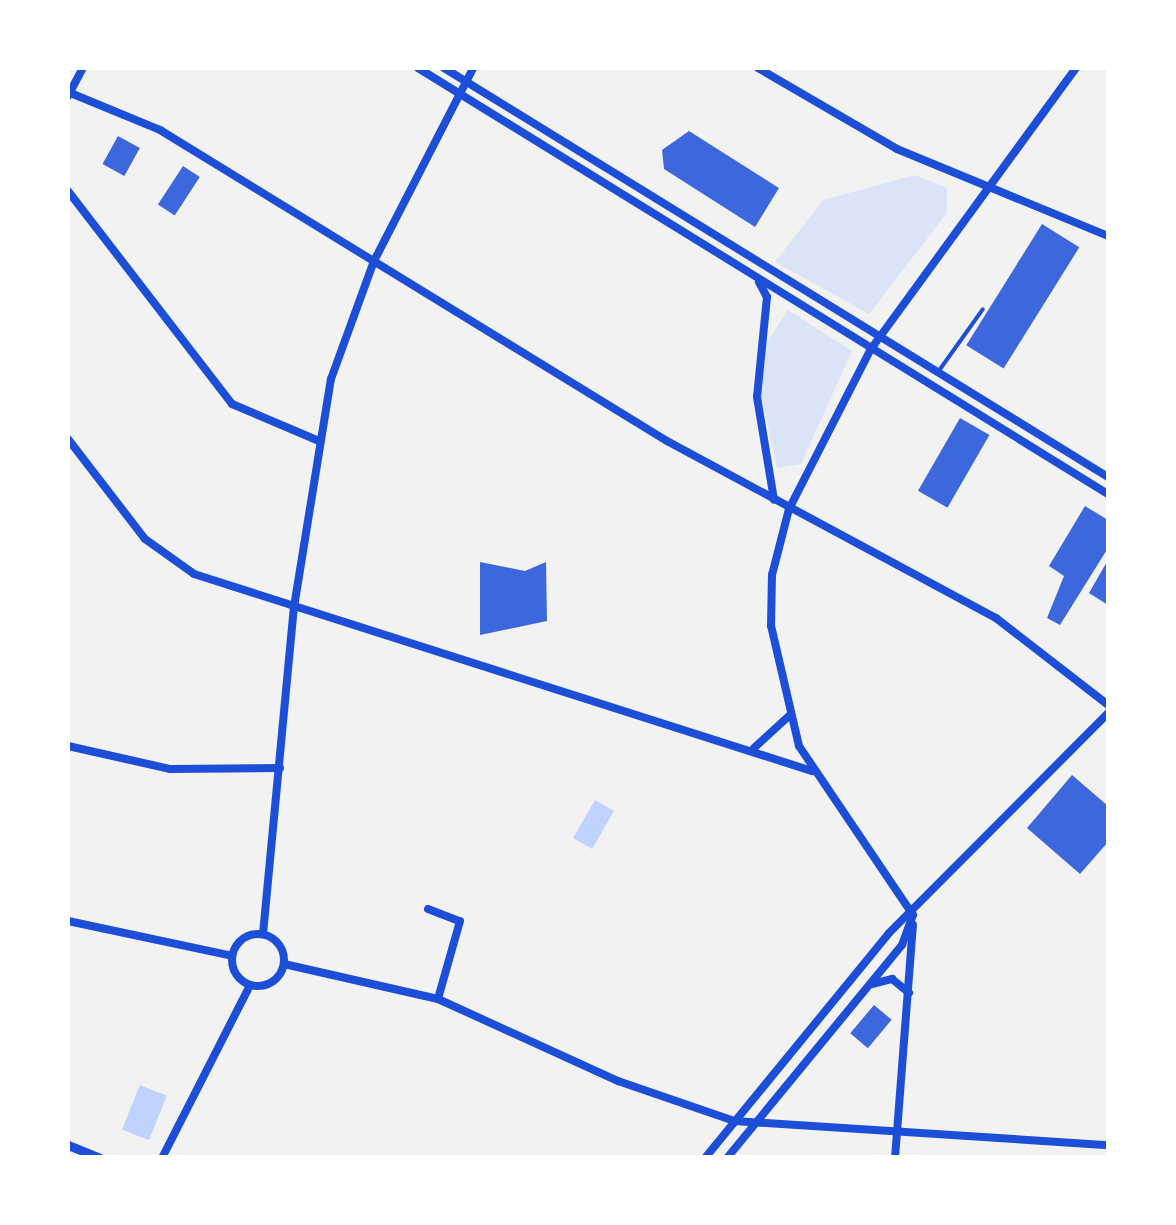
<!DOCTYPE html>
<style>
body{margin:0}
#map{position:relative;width:1176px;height:1225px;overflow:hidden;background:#f2f2f2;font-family:"Fira Sans Condensed",sans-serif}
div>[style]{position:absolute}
.green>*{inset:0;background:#dbe4f7}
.water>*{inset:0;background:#bfd3fe;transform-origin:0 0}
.building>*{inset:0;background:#3d67dc;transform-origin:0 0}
.service>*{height:4px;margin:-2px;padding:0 2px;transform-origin:2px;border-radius:2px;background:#1d4ed8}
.minor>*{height:8px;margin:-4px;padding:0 4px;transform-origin:4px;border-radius:4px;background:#1d4ed8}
.minor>.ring{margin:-4px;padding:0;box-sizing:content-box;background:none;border:8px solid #1d4ed8;border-radius:50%}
.tertiary>*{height:9px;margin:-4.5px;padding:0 4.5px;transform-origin:4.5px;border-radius:4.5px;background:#1d4ed8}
span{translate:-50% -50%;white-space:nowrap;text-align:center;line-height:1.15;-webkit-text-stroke:9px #fff;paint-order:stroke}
.frame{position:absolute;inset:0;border:70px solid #fff;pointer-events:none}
</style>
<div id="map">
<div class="green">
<div style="clip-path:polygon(915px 175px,947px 188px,947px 213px,869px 314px,775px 262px,823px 200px)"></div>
<div style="clip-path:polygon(788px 310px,852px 351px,801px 464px,777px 468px,761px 395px,764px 347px)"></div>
</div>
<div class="water">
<div style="left:595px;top:800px;width:22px;height:44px;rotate:30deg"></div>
<div style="left:140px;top:1085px;width:29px;height:48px;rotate:22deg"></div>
</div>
<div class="building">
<div style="clip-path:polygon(689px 131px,779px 188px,755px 227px,664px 169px,662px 150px)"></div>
<div style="left:118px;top:136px;width:25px;height:32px;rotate:29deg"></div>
<div style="left:183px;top:166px;width:20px;height:46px;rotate:33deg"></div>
<div style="left:1042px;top:224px;width:44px;height:143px;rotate:32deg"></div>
<div style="left:960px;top:418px;width:34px;height:84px;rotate:30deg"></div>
<div style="clip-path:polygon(1085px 506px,1108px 520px,1108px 548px,1060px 625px,1047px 618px,1064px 576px,1049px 566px)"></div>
<div style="clip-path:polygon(1108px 560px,1108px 605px,1089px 593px)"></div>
<div style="clip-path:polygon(480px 562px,525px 571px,546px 562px,547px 621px,480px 635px)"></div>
<div style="clip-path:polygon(1072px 775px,1108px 806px,1108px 842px,1080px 874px,1027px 828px)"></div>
<div style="left:874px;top:1005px;width:23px;height:37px;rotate:40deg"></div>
</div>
<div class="service">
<div style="left:938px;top:372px;width:77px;rotate:-54.5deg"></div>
</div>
<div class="minor">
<div style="left:418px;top:68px;width:811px;rotate:31.69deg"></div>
<div style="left:444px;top:68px;width:780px;rotate:31.63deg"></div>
<div style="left:758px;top:68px;width:161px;rotate:30.2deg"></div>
<div style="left:897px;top:149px;width:228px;rotate:22.4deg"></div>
<div style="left:68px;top:92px;width:100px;rotate:22.4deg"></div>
<div style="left:160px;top:130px;width:595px;rotate:31.53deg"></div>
<div style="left:667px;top:441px;width:374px;rotate:28.3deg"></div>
<div style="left:996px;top:618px;width:142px;rotate:37.8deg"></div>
<div style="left:68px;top:96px;width:32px;rotate:-62deg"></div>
<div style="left:68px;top:191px;width:269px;rotate:52.4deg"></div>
<div style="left:232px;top:404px;width:92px;rotate:23deg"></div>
<div style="left:759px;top:282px;width:17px;rotate:62deg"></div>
<div style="left:767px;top:297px;width:100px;rotate:95.7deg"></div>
<div style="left:757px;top:397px;width:104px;rotate:80.6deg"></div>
<div style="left:68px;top:439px;width:126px;rotate:52.4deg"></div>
<div style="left:145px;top:539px;width:60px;rotate:35.5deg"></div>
<div style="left:194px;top:574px;width:649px;rotate:17.68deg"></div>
<div style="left:68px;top:746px;width:105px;rotate:12.7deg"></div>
<div style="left:170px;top:769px;width:110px;rotate:-0.5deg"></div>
<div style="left:754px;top:748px;width:49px;rotate:-42.5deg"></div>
<div style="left:428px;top:909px;width:34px;rotate:21deg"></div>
<div style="left:460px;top:921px;width:81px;rotate:105.8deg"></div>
<div style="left:913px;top:915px;width:204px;rotate:-124deg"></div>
<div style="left:799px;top:746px;width:123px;rotate:-103.1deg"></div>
<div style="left:771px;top:626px;width:51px;rotate:-88.9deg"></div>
<div style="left:772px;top:575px;width:68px;rotate:-75.6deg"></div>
<div style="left:789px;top:509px;width:180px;rotate:-62.9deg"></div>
<div style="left:871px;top:349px;width:348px;rotate:-53.9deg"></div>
<div style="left:68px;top:921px;width:168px;rotate:12deg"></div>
<div style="left:263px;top:934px;width:328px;rotate:-84.6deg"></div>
<div style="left:294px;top:607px;width:231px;rotate:-80.8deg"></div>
<div style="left:331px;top:379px;width:126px;rotate:-70deg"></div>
<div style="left:374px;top:261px;width:217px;rotate:-62.8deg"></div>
<div class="ring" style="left:232px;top:934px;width:44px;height:44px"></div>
<div style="left:284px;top:964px;width:158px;rotate:12.8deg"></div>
<div style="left:438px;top:999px;width:198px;rotate:24.5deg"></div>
<div style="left:618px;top:1081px;width:123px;rotate:19deg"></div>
<div style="left:734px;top:1121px;width:375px;rotate:3.7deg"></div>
<div style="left:872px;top:984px;width:21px;rotate:-14deg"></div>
<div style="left:892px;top:979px;width:22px;rotate:39deg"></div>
<div style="left:162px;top:1158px;width:194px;rotate:-63deg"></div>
<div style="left:705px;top:1158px;width:291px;rotate:-50.7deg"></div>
<div style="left:889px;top:933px;width:310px;rotate:-45.1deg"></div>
<div style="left:727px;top:1158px;width:276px;rotate:-50.6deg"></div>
<div style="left:902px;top:945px;width:32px;rotate:-70deg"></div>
<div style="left:895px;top:1158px;width:234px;rotate:-85.6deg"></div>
</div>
<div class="tertiary">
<div style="left:68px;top:1145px;width:35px;rotate:22deg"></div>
</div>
<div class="frame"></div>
</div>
